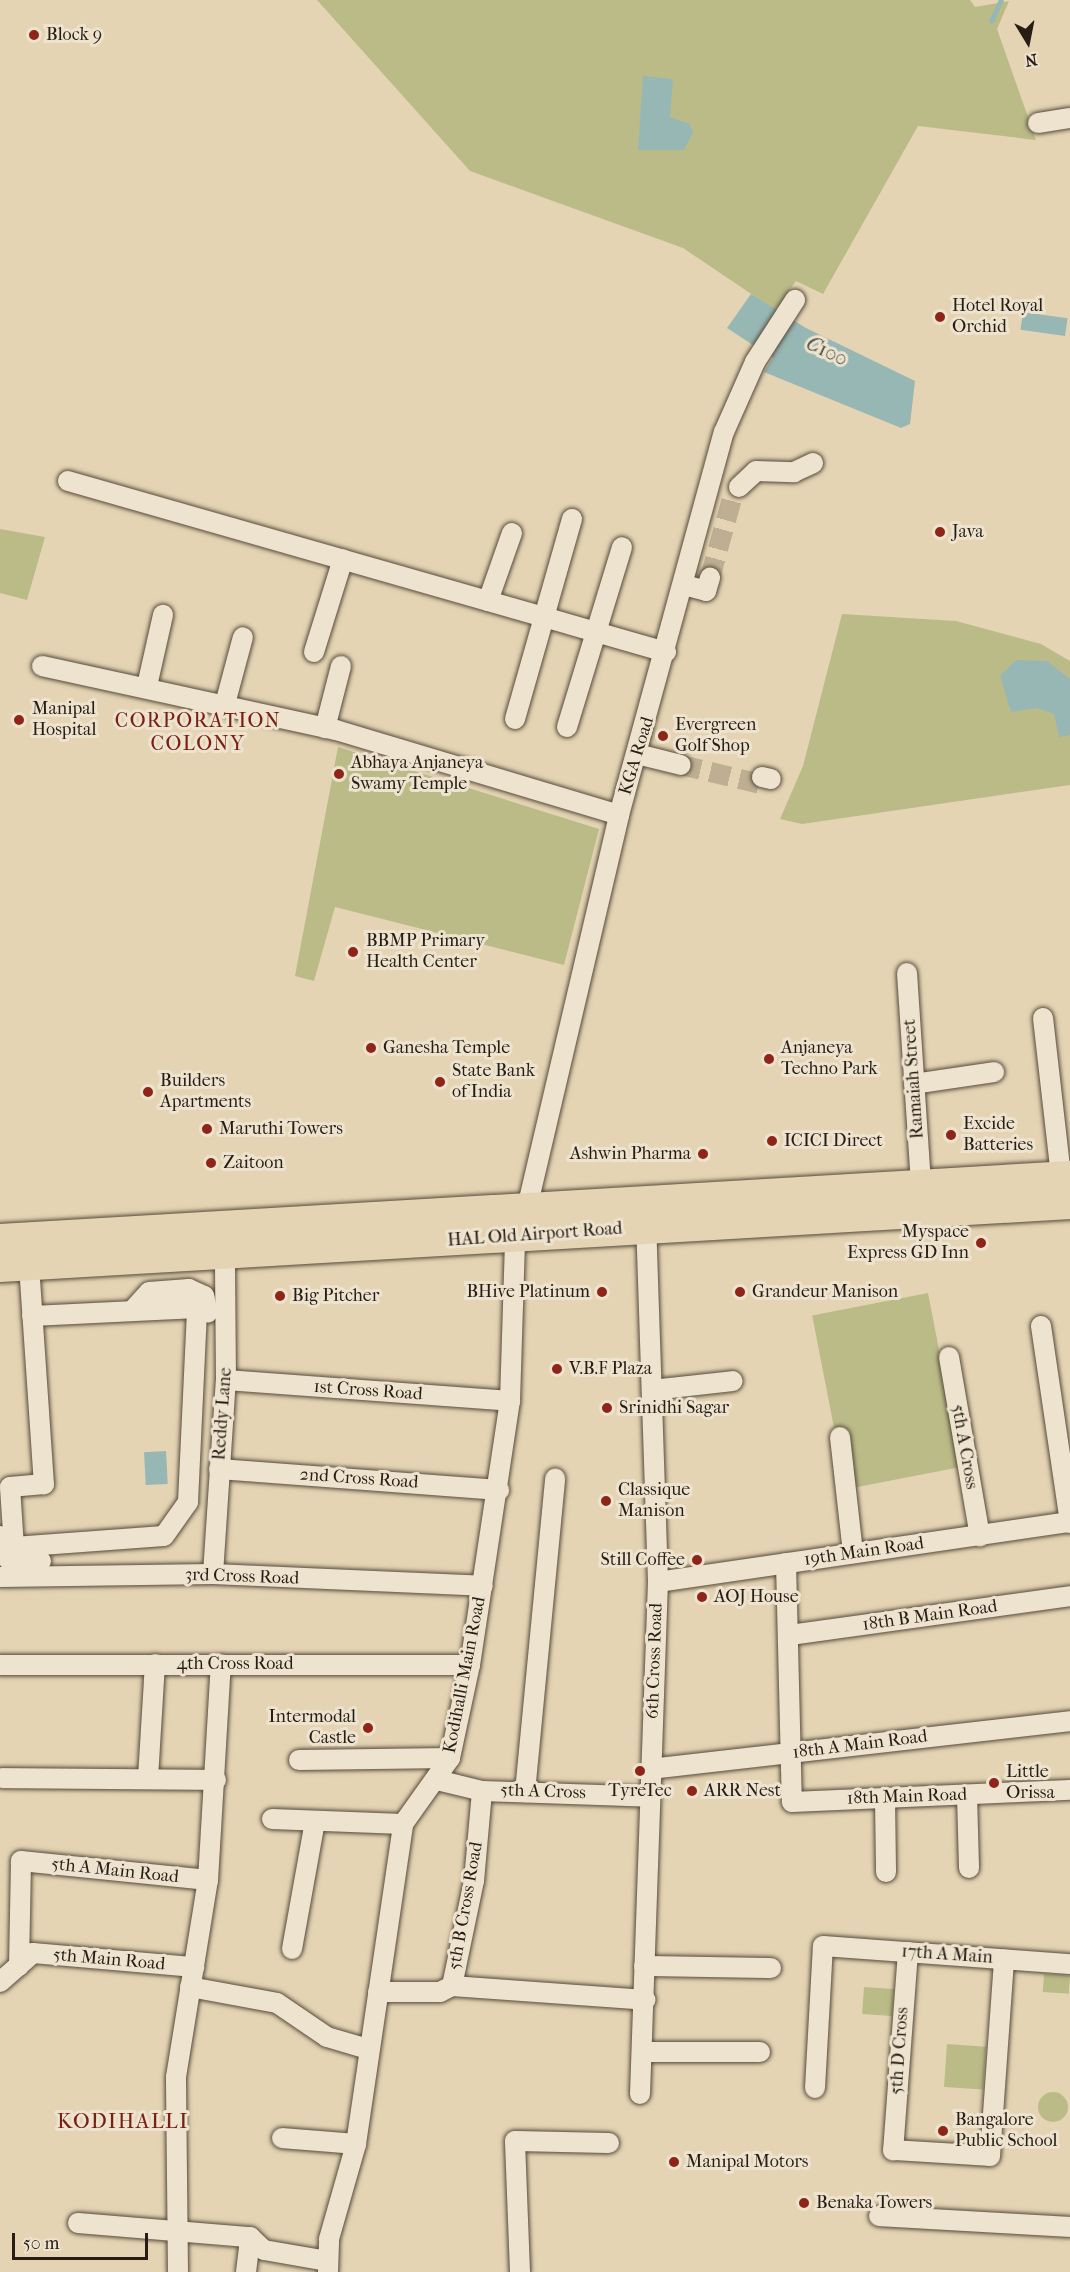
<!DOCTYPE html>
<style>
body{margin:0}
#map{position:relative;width:1070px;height:2272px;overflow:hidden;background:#e4d4b3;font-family:"IM FELL French Canon",serif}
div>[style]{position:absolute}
.green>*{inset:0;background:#bb8;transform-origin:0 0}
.round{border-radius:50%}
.water>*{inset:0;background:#97b7b4;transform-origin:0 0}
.stream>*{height:5px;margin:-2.5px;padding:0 2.5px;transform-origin:2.5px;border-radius:2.5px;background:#97b7b4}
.street-tunnel>*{height:20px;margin-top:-10px;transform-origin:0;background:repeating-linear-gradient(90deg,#beaf93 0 20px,transparent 0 30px)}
.roads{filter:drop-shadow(0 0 2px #564b3c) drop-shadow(0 0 2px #564b3c)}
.street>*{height:20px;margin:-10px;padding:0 10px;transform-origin:10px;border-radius:10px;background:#ede3ce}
.primary>*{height:30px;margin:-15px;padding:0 15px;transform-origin:15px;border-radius:15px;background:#e4d4b3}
.dots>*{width:16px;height:16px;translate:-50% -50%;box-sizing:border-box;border:3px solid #ede3ce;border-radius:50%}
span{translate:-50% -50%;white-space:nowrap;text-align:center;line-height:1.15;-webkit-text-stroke:6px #ede3ce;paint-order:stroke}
.poi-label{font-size:18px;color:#271d15}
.left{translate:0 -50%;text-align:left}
.right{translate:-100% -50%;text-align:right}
.street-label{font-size:18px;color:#271d15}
.water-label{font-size:20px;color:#494b45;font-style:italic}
.neighbourhood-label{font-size:20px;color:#7a1f14;letter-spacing:1.5px}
.quarter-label{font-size:21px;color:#7a1f14;letter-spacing:1.5px}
.north{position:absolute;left:998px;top:12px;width:60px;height:60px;-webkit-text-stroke:4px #ede3ce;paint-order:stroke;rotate:170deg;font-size:16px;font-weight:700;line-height:24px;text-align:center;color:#271d15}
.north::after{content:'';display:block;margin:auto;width:21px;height:27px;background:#271d15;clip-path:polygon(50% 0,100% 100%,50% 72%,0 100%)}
.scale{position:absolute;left:12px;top:2233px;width:136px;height:27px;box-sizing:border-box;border:3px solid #271d15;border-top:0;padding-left:8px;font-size:18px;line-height:21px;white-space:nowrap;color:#271d15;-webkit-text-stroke:4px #ede3ce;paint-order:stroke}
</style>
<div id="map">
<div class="green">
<div style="clip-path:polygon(317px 0,970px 0,975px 7px,1009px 1px,997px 29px,1036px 140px,918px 126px,823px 294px,796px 281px,775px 310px,683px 248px,470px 171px)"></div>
<div style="clip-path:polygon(0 529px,45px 537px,27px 600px,0 593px)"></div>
<div style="clip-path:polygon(842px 614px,956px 621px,1041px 644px,1070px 661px,1070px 785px,802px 824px,780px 819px,803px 766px)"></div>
<div style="clip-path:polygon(338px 747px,599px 829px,564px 965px,335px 907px,314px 981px,295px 976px)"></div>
<div style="left:928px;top:1293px;width:177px;height:118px;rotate:79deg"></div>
<div style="left:1044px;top:1974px;width:26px;height:18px;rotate:4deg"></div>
<div style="left:864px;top:1987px;width:30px;height:27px;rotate:4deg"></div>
<div style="left:947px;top:2044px;width:39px;height:43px;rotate:4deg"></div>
<div class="round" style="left:1038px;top:2092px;width:30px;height:30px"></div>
</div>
<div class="water">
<div style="clip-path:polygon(643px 76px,673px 79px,670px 117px,690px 124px,693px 132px,684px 150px,638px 150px)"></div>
<div style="clip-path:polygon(751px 294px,806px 328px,915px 381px,910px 424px,901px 428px,764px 372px,773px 358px,727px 328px)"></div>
<div style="left:1023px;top:312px;width:45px;height:18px;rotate:8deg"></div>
<div style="clip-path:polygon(1016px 660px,1047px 661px,1070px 679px,1070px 735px,1059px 737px,1054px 714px,1036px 708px,1011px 712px,1000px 676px)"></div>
<div style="left:166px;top:1451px;width:33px;height:22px;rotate:87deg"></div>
</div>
<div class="stream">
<div style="left:991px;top:21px;width:23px;rotate:-65deg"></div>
</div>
<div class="street-tunnel">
<div style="left:710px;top:578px;width:86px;rotate:-74.5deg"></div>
<div style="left:681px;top:765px;width:82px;rotate:13.4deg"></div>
</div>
<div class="roads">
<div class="street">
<div style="left:1038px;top:123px;width:32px;rotate:-9deg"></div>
<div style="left:68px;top:481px;width:622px;rotate:15.96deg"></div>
<div style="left:739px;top:487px;width:23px;rotate:-43deg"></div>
<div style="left:756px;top:471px;width:38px;rotate:2deg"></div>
<div style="left:794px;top:472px;width:21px;rotate:-25deg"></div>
<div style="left:684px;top:585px;width:23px;rotate:15deg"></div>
<div style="left:706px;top:591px;width:14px;rotate:-73deg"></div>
<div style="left:488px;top:601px;width:72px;rotate:-70.6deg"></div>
<div style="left:314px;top:652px;width:97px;rotate:-72.7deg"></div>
<div style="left:42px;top:666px;width:301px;rotate:12.3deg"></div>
<div style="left:336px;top:730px;width:295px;rotate:16.7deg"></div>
<div style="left:147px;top:686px;width:73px;rotate:-77.3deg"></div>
<div style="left:225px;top:704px;width:69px;rotate:-75deg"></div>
<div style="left:515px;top:719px;width:208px;rotate:-74.1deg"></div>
<div style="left:567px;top:727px;width:188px;rotate:-73deg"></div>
<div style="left:325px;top:728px;width:64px;rotate:-75.5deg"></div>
<div style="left:637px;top:754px;width:45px;rotate:14deg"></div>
<div style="left:762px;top:777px;width:9px;rotate:13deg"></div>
<div style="left:907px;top:973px;width:213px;rotate:86.2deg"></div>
<div style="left:1043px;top:1018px;width:160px;rotate:83.5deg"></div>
<div style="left:914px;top:1084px;width:81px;rotate:-8.5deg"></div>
<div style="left:527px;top:1208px;width:404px;rotate:-76.8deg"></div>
<div style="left:619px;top:815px;width:397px;rotate:-74.7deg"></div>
<div style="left:724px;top:432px;width:77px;rotate:-66.1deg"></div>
<div style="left:755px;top:362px;width:74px;rotate:-57.2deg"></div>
<div style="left:29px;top:1265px;width:220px;rotate:86.1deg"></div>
<div style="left:44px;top:1484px;width:34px;rotate:175deg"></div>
<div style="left:10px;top:1487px;width:60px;rotate:86.2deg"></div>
<div style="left:14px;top:1547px;width:150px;rotate:-4.2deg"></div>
<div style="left:164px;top:1536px;width:42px;rotate:-54.8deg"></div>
<div style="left:188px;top:1502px;width:194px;rotate:-87.3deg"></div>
<div style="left:197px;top:1308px;width:165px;rotate:177.2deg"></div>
<div style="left:132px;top:1311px;width:25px;rotate:-48deg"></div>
<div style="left:149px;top:1292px;width:40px;rotate:-4.3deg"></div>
<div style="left:189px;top:1289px;width:17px;rotate:25deg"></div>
<div style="left:204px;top:1296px;width:17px;rotate:77deg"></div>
<div style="left:1041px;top:1326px;width:199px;rotate:81.6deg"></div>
<div style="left:949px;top:1357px;width:182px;rotate:80.2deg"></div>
<div style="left:226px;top:1380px;width:285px;rotate:4.2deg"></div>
<div style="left:652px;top:1390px;width:81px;rotate:-6.3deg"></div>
<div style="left:840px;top:1437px;width:117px;rotate:83.6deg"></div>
<div style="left:219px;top:1469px;width:281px;rotate:4.3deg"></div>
<div style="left:0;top:1536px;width:17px;rotate:83deg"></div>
<div style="left:2px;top:1553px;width:11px;rotate:45deg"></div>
<div style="left:10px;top:1561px;width:31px"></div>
<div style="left:786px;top:1563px;width:239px;rotate:88.6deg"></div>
<div style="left:792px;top:1802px;width:278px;rotate:-2.5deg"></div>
<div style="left:213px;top:1574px;width:194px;rotate:-86.2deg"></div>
<div style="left:226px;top:1380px;width:127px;rotate:-90.5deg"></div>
<div style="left:0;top:1577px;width:213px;rotate:-0.8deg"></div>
<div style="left:213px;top:1574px;width:270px;rotate:2.5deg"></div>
<div style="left:658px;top:1582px;width:416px;rotate:-8.3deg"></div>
<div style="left:790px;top:1635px;width:283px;rotate:-7.9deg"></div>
<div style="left:0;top:1665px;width:470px"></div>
<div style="left:299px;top:1760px;width:151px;rotate:-0.8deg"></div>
<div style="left:650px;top:1769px;width:423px;rotate:-6.5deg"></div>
<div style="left:2px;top:1778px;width:214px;rotate:0.5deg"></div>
<div style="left:148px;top:1778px;width:114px;rotate:-86.5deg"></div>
<div style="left:437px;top:1780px;width:46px;rotate:13.7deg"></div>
<div style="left:482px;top:1791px;width:168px;rotate:2deg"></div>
<div style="left:525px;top:1792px;width:315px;rotate:-84.5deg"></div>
<div style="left:967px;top:1795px;width:73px;rotate:88.4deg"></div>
<div style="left:885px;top:1798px;width:74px;rotate:89.2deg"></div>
<div style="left:272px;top:1819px;width:131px;rotate:2.2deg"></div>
<div style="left:292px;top:1949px;width:130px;rotate:-79.8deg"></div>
<div style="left:908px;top:1952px;width:199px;rotate:94.3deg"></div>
<div style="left:893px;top:2150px;width:97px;rotate:3.5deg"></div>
<div style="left:990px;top:2156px;width:197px;rotate:-85.9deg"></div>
<div style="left:19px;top:1966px;width:105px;rotate:-88.9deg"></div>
<div style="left:21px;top:1861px;width:188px;rotate:5.8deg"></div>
<div style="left:644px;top:1966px;width:127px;rotate:0.9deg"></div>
<div style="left:0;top:1982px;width:44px;rotate:-41.3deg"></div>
<div style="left:33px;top:1953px;width:162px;rotate:5deg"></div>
<div style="left:452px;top:1986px;width:107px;rotate:-78.2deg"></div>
<div style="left:474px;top:1881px;width:90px;rotate:-84.9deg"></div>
<div style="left:190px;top:1987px;width:88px;rotate:10.4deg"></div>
<div style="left:277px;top:2003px;width:60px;rotate:34.2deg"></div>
<div style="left:327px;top:2037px;width:43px;rotate:16.3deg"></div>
<div style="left:378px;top:1992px;width:62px"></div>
<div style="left:440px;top:1992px;width:13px;rotate:-27deg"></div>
<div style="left:452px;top:1986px;width:194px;rotate:4.1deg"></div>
<div style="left:643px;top:2052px;width:117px"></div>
<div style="left:815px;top:2088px;width:142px;rotate:-86.8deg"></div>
<div style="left:823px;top:1946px;width:248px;rotate:4.2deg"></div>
<div style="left:640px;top:2094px;width:512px;rotate:-87.99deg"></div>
<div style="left:658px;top:1582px;width:354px;rotate:-91.9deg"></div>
<div style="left:282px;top:2138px;width:74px;rotate:4.6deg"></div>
<div style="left:879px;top:2216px;width:191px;rotate:3.3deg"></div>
<div style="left:78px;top:2223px;width:173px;rotate:4.7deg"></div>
<div style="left:250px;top:2237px;width:19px;rotate:43deg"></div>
<div style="left:264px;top:2250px;width:65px;rotate:9.8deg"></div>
<div style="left:178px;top:2272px;width:195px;rotate:-90.6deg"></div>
<div style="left:176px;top:2077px;width:200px;rotate:-80.8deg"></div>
<div style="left:208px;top:1880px;width:216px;rotate:-86.6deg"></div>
<div style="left:246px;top:2272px;width:35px;rotate:-83deg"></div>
<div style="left:328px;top:2272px;width:33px;rotate:-88deg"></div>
<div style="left:329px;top:2239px;width:99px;rotate:-74.1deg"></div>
<div style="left:356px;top:2144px;width:323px;rotate:-81.6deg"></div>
<div style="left:403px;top:1824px;width:81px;rotate:-54.5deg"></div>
<div style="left:450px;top:1758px;width:95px;rotate:-77.9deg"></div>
<div style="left:470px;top:1665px;width:267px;rotate:-81.4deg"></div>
<div style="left:510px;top:1401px;width:163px;rotate:-88.2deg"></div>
<div style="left:520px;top:2272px;width:131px;rotate:-92.2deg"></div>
<div style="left:515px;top:2141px;width:94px;rotate:1.2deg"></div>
</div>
<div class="primary">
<div style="left:0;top:1239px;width:1072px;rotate:-3.37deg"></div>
<div style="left:0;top:1267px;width:1072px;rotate:-3.37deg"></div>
</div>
</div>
<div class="dots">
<div style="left:34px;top:35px;background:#8f2418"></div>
<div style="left:940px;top:317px;background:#8f2418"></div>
<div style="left:940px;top:532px;background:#8f2418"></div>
<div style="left:19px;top:720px;background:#8f2418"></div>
<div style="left:663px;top:736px;background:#8f2418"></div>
<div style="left:339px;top:774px;background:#8f2418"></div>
<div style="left:353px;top:952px;background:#8f2418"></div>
<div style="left:371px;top:1048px;background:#8f2418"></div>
<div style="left:769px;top:1059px;background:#8f2418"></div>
<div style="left:440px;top:1082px;background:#8f2418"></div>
<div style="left:148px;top:1092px;background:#8f2418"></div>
<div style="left:207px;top:1129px;background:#8f2418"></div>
<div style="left:951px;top:1135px;background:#8f2418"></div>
<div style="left:772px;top:1141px;background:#8f2418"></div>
<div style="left:703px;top:1154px;background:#8f2418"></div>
<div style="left:211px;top:1163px;background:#8f2418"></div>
<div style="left:981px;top:1243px;background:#8f2418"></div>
<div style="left:602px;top:1292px;background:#8f2418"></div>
<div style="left:740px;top:1292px;background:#8f2418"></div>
<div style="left:280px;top:1296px;background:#8f2418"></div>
<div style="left:557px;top:1369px;background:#8f2418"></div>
<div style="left:607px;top:1408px;background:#8f2418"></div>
<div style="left:606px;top:1501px;background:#8f2418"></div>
<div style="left:697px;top:1560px;background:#8f2418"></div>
<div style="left:702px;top:1597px;background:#8f2418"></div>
<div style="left:368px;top:1728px;background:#8f2418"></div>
<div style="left:640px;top:1771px;background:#8f2418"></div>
<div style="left:994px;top:1783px;background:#8f2418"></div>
<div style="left:692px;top:1791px;background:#8f2418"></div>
<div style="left:943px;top:2131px;background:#8f2418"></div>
<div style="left:674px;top:2162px;background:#8f2418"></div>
<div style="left:804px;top:2203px;background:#8f2418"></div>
</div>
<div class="poi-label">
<span class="left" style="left:46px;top:35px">Block 9</span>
<span class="left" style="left:952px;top:317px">Hotel Royal<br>Orchid</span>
<span class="left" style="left:952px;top:532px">Java</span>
<span class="left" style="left:32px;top:720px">Manipal<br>Hospital</span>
<span class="left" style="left:675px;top:736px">Evergreen<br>Golf Shop</span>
<span class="left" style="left:351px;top:774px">Abhaya Anjaneya<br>Swamy Temple</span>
<span class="left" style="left:366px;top:952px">BBMP Primary<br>Health Center</span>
<span class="left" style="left:383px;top:1048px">Ganesha Temple</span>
<span class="left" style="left:781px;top:1059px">Anjaneya<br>Techno Park</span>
<span class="left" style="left:452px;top:1082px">State Bank<br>of India</span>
<span class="left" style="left:160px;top:1092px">Builders<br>Apartments</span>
<span class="left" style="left:963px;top:1135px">Excide<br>Batteries</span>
<span class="left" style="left:219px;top:1129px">Maruthi Towers</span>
<span class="left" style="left:784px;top:1141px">ICICI Direct</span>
<span class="right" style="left:691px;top:1154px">Ashwin Pharma</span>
<span class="left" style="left:223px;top:1163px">Zaitoon</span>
<span class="right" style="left:969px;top:1243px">Myspace<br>Express GD Inn</span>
<span class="right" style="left:590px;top:1292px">BHive Platinum</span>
<span class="left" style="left:752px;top:1292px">Grandeur Manison</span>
<span class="left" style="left:292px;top:1296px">Big Pitcher</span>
<span class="left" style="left:569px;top:1369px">V.B.F Plaza</span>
<span class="left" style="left:619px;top:1408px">Srinidhi Sagar</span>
<span class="left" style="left:618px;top:1501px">Classique<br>Manison</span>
<span class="right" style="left:685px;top:1560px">Still Coffee</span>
<span class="left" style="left:714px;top:1597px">AOJ House</span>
<span class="right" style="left:356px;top:1728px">Intermodal<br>Castle</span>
<span class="left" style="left:1006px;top:1783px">Little<br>Orissa</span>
<span style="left:640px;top:1791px">TyreTec</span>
<span class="left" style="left:704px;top:1791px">ARR Nest</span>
<span class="left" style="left:955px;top:2131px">Bangalore<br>Public School</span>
<span class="left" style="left:686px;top:2162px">Manipal Motors</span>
<span class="left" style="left:816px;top:2203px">Benaka Towers</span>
</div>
<div class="street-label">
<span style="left:637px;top:756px;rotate:-73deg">KGA Road</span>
<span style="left:914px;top:1079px;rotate:-94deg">Ramaiah Street</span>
<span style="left:535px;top:1235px;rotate:-4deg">HAL Old Airport Road</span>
<span style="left:368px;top:1391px;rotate:4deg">1st Cross Road</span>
<span style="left:223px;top:1414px;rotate:-86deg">Reddy Lane</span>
<span style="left:964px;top:1447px;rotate:80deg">5th A Cross</span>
<span style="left:359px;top:1479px;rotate:4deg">2nd Cross Road</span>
<span style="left:864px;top:1552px;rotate:-8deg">19th Main Road</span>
<span style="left:242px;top:1577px;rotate:2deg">3rd Cross Road</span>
<span style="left:930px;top:1616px;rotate:-8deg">18th B Main Road</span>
<span style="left:655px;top:1661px;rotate:-88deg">6th Cross Road</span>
<span style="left:235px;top:1664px">4th Cross Road</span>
<span style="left:465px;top:1675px;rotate:-79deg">Kodihalli Main Road</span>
<span style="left:860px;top:1745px;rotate:-7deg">18th A Main Road</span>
<span style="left:543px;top:1792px;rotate:2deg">5th A Cross</span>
<span style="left:907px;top:1797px;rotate:-2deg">18th Main Road</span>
<span style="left:115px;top:1871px;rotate:6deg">5th A Main Road</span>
<span style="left:466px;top:1906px;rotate:-80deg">5th B Cross Road</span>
<span style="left:947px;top:1955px;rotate:4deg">17th A Main</span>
<span style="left:109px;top:1960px;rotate:5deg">5th Main Road</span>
<span style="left:900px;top:2051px;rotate:-86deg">5th D Cross</span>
</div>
<div class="water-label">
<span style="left:827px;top:351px;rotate:25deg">C100</span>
</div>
<div class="neighbourhood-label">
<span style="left:198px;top:732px">CORPORATION<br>COLONY</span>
</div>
<div class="quarter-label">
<span style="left:123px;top:2121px">KODIHALLI</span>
</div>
<div class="north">N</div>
<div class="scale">50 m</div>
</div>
